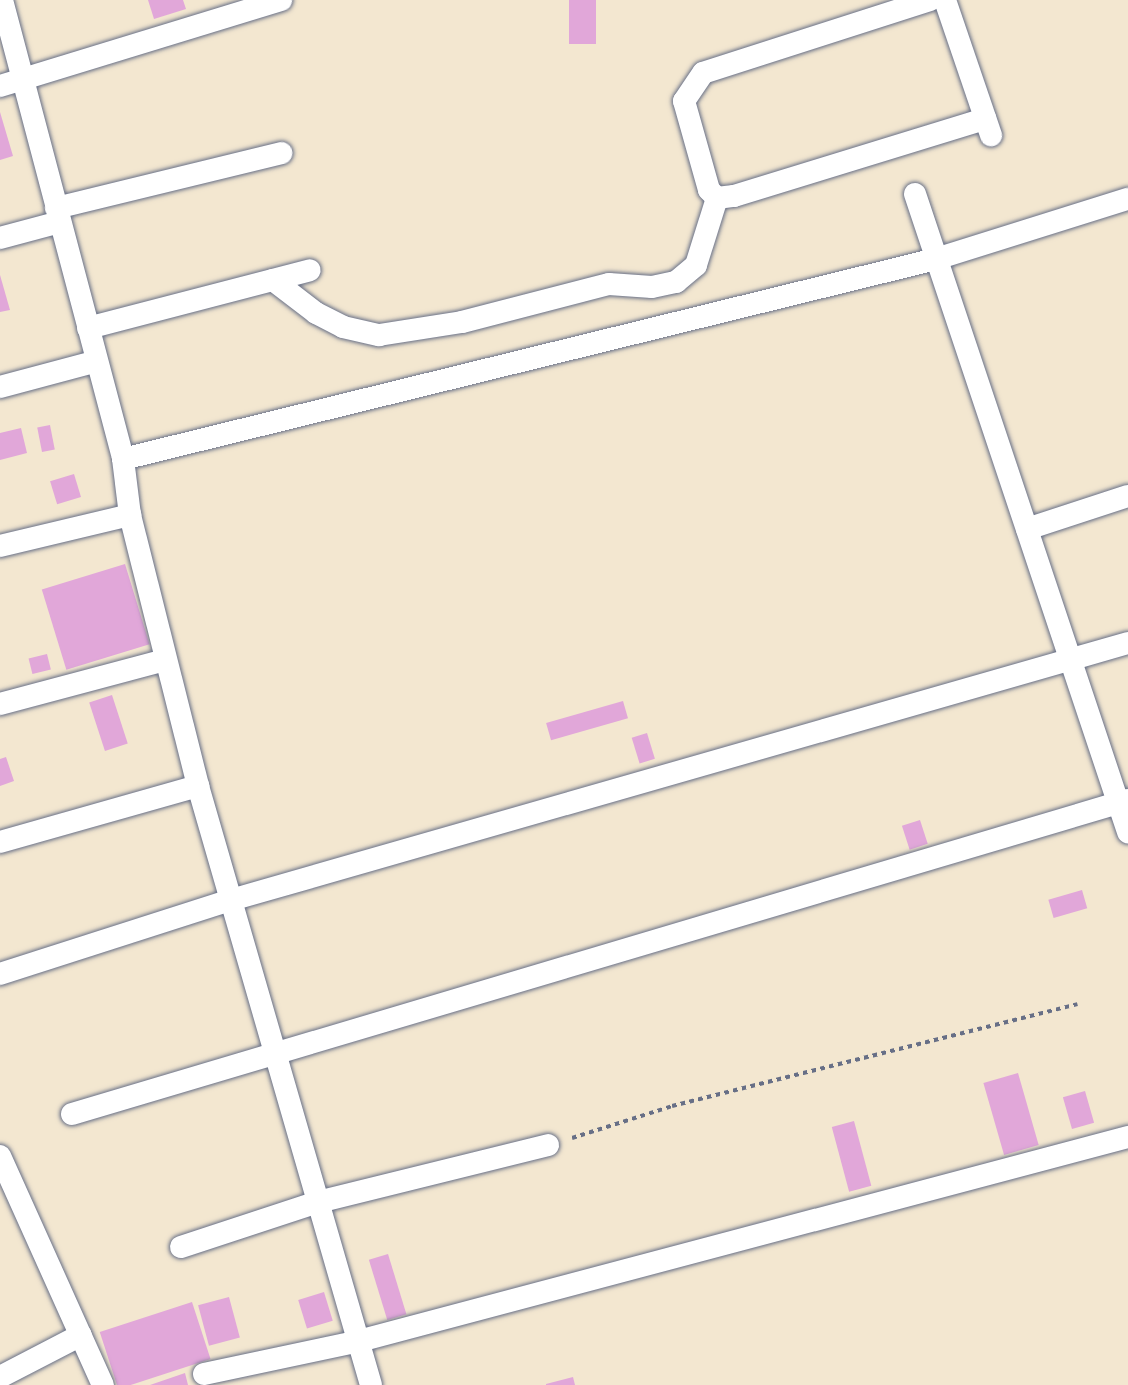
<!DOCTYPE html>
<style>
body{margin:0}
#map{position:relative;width:1128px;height:1385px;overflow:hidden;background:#f3e7d0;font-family:"Architects Daughter",sans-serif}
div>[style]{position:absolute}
.building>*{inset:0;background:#e1a7d9;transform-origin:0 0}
.path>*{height:4px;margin-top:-2px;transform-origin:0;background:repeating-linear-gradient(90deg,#676f86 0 4.5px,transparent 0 9px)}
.roads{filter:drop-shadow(0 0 2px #676f86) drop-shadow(0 0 2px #676f86)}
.minor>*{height:22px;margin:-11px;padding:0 11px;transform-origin:11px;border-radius:11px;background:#fff}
span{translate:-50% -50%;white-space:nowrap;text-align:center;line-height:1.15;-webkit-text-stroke:6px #f7f3e8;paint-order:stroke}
</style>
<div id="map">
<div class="building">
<div style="clip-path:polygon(148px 0,183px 0,186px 9px,154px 19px)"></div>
<div style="left:569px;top:0;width:27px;height:44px"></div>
<div style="clip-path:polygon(0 112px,13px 156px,0 160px)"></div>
<div style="clip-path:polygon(0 275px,10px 310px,0 312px)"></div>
<div style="left:50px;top:425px;width:25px;height:13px;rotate:79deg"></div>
<div style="clip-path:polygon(21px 428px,27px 453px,0 460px,0 433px)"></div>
<div style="left:74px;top:474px;width:24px;height:25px;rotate:73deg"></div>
<div style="left:125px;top:564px;width:84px;height:87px;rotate:73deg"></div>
<div style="left:47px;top:654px;width:16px;height:19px;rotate:76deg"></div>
<div style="left:112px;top:695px;width:51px;height:24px;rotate:72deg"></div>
<div style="left:623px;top:701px;width:18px;height:80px;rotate:74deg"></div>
<div style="left:647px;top:733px;width:27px;height:16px;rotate:73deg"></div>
<div style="clip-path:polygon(6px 757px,14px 781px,0 786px,0 759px)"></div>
<div style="left:920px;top:820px;width:25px;height:19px;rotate:72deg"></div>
<div style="left:1082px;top:890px;width:19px;height:35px;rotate:74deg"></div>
<div style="left:1018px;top:1073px;width:75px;height:36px;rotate:74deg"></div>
<div style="left:1085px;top:1091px;width:33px;height:23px;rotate:74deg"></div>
<div style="left:854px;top:1121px;width:67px;height:23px;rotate:75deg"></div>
<div style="left:388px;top:1254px;width:63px;height:20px;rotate:73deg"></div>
<div style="left:324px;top:1292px;width:30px;height:27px;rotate:73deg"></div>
<div style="left:229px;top:1297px;width:42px;height:32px;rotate:75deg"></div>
<div style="left:192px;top:1302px;width:60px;height:97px;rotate:72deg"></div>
<div style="clip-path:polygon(185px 1373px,188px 1385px,150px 1385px)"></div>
<div style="clip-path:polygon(573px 1377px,575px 1385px,546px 1385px,546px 1384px)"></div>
</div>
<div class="path">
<div style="left:572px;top:1138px;width:105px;rotate:-17.7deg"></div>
<div style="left:672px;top:1106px;width:418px;rotate:-14.1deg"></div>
</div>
<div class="roads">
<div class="minor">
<div style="left:2px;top:0;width:475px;rotate:75.2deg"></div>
<div style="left:123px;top:459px;width:56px;rotate:82.9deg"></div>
<div style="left:130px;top:515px;width:279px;rotate:75.9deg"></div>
<div style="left:198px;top:786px;width:623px;rotate:73.89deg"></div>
<div style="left:930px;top:0;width:238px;rotate:162.2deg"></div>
<div style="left:703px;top:73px;width:34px;rotate:124deg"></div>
<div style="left:684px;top:101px;width:92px;rotate:74.3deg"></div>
<div style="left:709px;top:190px;width:11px;rotate:45deg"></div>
<div style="left:717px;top:198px;width:17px;rotate:-7deg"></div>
<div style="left:734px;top:196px;width:263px;rotate:-17.1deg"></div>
<div style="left:945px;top:0;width:143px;rotate:71.2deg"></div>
<div style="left:0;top:86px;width:294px;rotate:-17deg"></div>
<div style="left:915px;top:194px;width:673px;rotate:71.54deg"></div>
<div style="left:56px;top:208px;width:232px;rotate:-13.7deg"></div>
<div style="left:0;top:238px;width:62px;rotate:-14.9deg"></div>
<div style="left:273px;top:280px;width:54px;rotate:37.5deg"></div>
<div style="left:316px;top:313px;width:30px;rotate:27deg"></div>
<div style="left:343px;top:327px;width:37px;rotate:13deg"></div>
<div style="left:379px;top:335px;width:84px;rotate:-8.9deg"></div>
<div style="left:462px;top:322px;width:152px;rotate:-14.5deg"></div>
<div style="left:609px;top:284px;width:43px;rotate:4deg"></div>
<div style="left:652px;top:287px;width:25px;rotate:-12deg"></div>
<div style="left:676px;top:282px;width:26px;rotate:-40deg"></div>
<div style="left:696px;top:265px;width:70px;rotate:-72.6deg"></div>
<div style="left:88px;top:328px;width:229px;rotate:-14.6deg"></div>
<div style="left:0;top:387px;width:100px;rotate:-15deg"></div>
<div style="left:123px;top:459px;width:837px;rotate:-13.82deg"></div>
<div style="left:936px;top:259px;width:201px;rotate:-17.4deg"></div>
<div style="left:1027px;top:529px;width:106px;rotate:-18.1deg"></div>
<div style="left:0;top:546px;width:134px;rotate:-13.4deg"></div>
<div style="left:0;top:704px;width:171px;rotate:-14.9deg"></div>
<div style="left:0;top:842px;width:206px;rotate:-15.8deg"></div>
<div style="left:0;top:974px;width:243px;rotate:-17.8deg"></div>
<div style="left:231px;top:900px;width:933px;rotate:-15.99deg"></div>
<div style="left:72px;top:1114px;width:1102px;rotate:-16.56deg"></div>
<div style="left:0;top:1156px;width:251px;rotate:65.8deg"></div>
<div style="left:181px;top:1247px;width:144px;rotate:-18.2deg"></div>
<div style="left:318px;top:1202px;width:237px;rotate:-13.9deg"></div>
<div style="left:204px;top:1374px;width:158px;rotate:-12deg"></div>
<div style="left:359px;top:1341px;width:796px;rotate:-14.86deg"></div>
<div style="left:0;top:1377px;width:91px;rotate:-27.4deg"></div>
</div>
</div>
</div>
